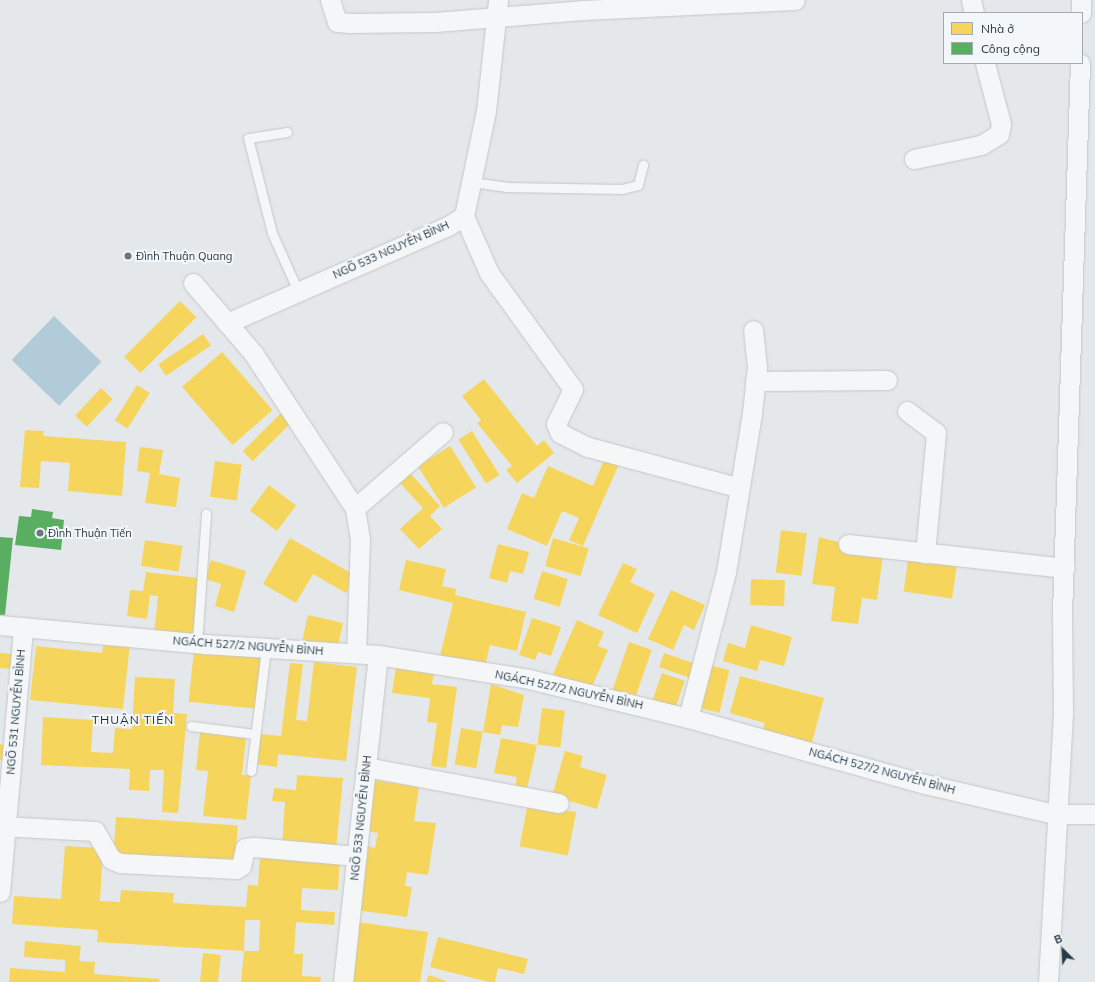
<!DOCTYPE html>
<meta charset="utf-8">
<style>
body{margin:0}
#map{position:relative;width:1095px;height:982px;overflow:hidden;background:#e5e8eb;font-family:Mulish,sans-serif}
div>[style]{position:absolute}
.water>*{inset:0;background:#b1ccd8;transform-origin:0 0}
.homes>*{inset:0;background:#f6d55c;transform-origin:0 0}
.public>*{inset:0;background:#5aae61}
.roads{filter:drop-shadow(0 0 1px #c3c6c9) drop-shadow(0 0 1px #c3c6c9)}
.lane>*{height:9px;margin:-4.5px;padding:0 4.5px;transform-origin:4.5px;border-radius:4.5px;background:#f5f6f7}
.street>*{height:19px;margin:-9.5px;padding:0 9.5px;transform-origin:9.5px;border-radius:9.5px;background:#f5f6f7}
.dots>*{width:11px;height:11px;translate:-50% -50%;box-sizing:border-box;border:2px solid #f3f7f9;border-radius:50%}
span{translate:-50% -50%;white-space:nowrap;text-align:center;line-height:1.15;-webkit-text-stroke:4px #f3f7f9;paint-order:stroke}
.street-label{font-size:11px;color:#293a47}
.poi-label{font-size:11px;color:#293a47}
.left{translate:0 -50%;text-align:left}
.neighbourhood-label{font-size:12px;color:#1b2b38;letter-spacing:1px}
.legend{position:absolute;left:943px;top:12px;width:140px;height:52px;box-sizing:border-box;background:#f3f7f9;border:1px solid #a2abb2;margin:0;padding:5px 7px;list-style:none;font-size:12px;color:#293a47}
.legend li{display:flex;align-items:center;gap:8px;height:20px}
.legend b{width:20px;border:1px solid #a2abb2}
.north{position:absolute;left:1043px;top:930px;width:40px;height:40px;-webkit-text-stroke:3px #f3f7f9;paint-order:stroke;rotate:336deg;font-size:11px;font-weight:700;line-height:16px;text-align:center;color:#293a47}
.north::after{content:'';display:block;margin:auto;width:14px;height:18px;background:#293a47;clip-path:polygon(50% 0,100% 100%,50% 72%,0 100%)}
</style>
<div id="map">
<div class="water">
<div style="left:54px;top:316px;width:66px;height:61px;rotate:44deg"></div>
</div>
<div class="homes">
<div style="left:180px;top:301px;width:23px;height:79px;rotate:45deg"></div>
<div style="left:203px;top:334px;width:14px;height:54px;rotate:56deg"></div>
<div style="left:222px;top:352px;width:77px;height:53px;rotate:49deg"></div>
<div style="clip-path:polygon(484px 379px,537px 446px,544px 440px,554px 453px,517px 483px,506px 470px,512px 466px,477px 423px,481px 420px,462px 396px)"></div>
<div style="left:137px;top:385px;width:15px;height:42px;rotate:32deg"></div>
<div style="left:101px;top:388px;width:16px;height:38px;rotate:43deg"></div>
<div style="left:283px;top:411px;width:14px;height:57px;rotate:45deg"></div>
<div style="clip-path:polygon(25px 430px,44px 431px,43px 436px,126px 442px,122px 496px,68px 491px,70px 463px,41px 461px,39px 488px,20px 487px)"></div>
<div style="left:472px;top:431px;width:52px;height:16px;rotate:58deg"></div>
<div style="left:450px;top:446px;width:49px;height:38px;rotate:58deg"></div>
<div style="clip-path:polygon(140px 447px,163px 450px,159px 474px,180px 478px,176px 507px,145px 503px,150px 473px,137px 471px)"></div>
<div style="clip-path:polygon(605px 458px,619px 464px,583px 546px,569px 540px,579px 518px,562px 511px,547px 546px,507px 529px,522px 493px,534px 498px,548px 466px,593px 486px)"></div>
<div style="left:215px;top:461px;width:27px;height:36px;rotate:8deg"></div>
<div style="clip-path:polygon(410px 473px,440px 506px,430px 516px,442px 529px,419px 549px,400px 529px,423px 508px,400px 483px)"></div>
<div style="left:269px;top:485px;width:34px;height:32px;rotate:37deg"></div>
<div style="left:781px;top:530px;width:26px;height:43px;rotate:7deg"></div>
<div style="clip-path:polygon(819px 537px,883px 554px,877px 600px,862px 598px,858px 624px,831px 621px,835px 587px,812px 584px)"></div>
<div style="clip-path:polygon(290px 538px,356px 576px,346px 593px,313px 574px,296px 603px,263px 584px)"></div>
<div style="left:553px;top:538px;width:37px;height:29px;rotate:16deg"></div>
<div style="left:145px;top:540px;width:38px;height:26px;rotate:9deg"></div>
<div style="clip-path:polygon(498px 544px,529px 552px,523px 574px,510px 571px,507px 583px,489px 578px)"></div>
<div style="left:909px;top:553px;width:49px;height:39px;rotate:8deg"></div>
<div style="clip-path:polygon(211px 560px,246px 571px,234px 612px,215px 606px,221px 584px,205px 579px)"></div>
<div style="clip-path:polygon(406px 560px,446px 569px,442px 586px,456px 589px,455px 595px,526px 612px,517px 651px,490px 645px,485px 667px,440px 656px,453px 603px,399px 590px)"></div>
<div style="clip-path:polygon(623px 563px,637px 569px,630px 582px,655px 594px,637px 633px,598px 615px)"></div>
<div style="left:542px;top:571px;width:27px;height:29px;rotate:17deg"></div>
<div style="clip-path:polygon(146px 572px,199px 578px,192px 639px,154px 635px,158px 596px,150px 595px,147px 619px,127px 616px,130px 590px,143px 591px)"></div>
<div style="left:751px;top:579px;width:34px;height:26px;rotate:2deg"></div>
<div style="clip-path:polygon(671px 590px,705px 605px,694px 630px,684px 625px,673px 650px,648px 639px)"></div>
<div style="left:308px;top:615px;width:36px;height:29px;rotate:13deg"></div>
<div style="clip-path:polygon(532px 618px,561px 627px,551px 656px,538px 652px,535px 660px,519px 655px)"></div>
<div style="clip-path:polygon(577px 620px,604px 632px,598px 646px,608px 650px,590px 691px,553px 674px)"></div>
<div style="clip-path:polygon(751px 625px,792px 637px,784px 666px,760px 660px,757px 671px,723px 661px,728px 643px,745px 648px)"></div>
<div style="clip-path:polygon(104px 640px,130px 643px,123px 709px,30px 700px,36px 646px,102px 653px)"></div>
<div style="left:629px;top:642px;width:24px;height:51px;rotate:19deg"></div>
<div style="left:194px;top:650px;width:69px;height:52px;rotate:6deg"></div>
<div style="left:0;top:653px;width:21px;height:15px;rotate:5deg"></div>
<div style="left:664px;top:653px;width:37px;height:15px;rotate:19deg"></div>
<div style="clip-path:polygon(314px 662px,357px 667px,346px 761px,278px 754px,277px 767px,255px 764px,259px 734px,281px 736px,290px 663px,303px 664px,296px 720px,307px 721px)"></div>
<div style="left:708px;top:665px;width:22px;height:44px;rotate:13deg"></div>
<div style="clip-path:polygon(396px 667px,434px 672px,432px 684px,457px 687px,446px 768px,431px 766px,437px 723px,427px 722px,430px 698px,392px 693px)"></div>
<div style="left:662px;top:673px;width:24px;height:30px;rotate:19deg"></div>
<div style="clip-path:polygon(740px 676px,824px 698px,811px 746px,762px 733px,765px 723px,730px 713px)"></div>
<div style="clip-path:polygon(135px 677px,175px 679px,173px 713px,187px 714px,178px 813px,162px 812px,164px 770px,150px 770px,149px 791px,129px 790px,130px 769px,41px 765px,43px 717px,93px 720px,91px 752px,113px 753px,115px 728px,132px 729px)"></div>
<div style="clip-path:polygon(491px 684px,524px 695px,518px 727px,502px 725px,500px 735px,483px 732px)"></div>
<div style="left:542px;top:708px;width:23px;height:37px;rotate:7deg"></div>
<div style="left:461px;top:728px;width:22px;height:37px;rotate:10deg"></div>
<div style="clip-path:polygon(200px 732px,246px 737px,242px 775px,251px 775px,246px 820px,203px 816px,208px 771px,196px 770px)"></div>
<div style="clip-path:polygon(501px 738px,537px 745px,526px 793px,514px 791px,517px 777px,494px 773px)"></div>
<div style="clip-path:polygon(0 744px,9px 746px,7px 761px,0 760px)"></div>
<div style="clip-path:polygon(565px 751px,583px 756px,580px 767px,607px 775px,597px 809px,552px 796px)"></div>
<div style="clip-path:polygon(297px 775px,343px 778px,336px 849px,282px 844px,285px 802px,272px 801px,274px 788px,296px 790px)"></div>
<div style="clip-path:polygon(372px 780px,419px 787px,414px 821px,436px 823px,428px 875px,407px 872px,405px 886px,412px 887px,407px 917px,356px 910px,365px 846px,375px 848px,378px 833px,365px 831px)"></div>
<div style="left:528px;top:803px;width:49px;height:44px;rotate:11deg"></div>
<div style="left:116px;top:817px;width:122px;height:39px;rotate:4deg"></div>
<div style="clip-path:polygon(65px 846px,103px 848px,100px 901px,120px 902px,121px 890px,174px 893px,173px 903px,246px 907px,248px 885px,258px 886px,260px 854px,340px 858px,338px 890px,302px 888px,301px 910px,335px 912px,334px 925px,296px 922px,294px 954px,303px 954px,302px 976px,321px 977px,320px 982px,241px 982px,244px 951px,259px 951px,260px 920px,245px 920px,244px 951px,97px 942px,98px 930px,12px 924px,14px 896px,61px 899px)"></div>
<div style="clip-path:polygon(357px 922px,428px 932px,420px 982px,348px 982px)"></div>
<div style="clip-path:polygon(438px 937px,528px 959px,524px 974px,498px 968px,495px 982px,489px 982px,430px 967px)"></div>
<div style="clip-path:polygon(25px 941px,81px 946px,79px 961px,95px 962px,94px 974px,160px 979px,159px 982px,9px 982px,10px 968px,65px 972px,65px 960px,24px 957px)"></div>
<div style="left:203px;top:953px;width:18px;height:29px;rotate:6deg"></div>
<div style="clip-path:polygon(429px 975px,446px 981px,446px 982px,426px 982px)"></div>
</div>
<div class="public">
<div style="clip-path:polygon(32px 509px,53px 512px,52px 518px,64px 520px,61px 550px,15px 545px,19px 516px,31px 517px)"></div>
<div style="clip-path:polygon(0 537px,13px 538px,5px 615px,0 615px)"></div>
</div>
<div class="roads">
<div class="lane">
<div style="left:287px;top:132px;width:39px;rotate:171deg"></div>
<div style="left:248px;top:138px;width:98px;rotate:75.8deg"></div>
<div style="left:272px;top:233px;width:64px;rotate:65.9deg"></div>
<div style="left:472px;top:182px;width:34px;rotate:8deg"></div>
<div style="left:506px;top:187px;width:116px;rotate:1deg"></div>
<div style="left:622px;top:189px;width:16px;rotate:-14deg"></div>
<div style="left:638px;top:185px;width:21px;rotate:-76deg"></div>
<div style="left:197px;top:643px;width:130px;rotate:-86deg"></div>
<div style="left:191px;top:726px;width:64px;rotate:7.1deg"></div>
<div style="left:251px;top:771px;width:124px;rotate:-83deg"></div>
</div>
<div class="street">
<div style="left:330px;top:0;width:23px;rotate:72deg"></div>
<div style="left:337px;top:22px;width:13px;rotate:4deg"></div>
<div style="left:350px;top:23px;width:85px;rotate:-0.7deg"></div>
<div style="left:435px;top:22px;width:148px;rotate:-4.6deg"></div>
<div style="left:583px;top:10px;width:212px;rotate:-2.7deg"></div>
<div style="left:971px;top:0;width:13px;rotate:77deg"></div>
<div style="left:1081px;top:13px;width:13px;rotate:-90deg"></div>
<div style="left:914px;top:159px;width:68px;rotate:-11.8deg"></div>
<div style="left:981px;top:145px;width:21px;rotate:-31deg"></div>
<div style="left:999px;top:134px;width:10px;rotate:-79deg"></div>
<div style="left:1001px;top:124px;width:63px;rotate:-104.7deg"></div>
<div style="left:464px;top:216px;width:62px;rotate:66.3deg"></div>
<div style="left:489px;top:273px;width:143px;rotate:54.1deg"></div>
<div style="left:573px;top:389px;width:39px;rotate:116deg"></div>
<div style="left:556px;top:424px;width:10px;rotate:66deg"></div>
<div style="left:560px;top:433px;width:31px;rotate:27deg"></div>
<div style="left:588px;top:447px;width:154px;rotate:15deg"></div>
<div style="left:193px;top:283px;width:92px;rotate:49.4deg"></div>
<div style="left:253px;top:353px;width:186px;rotate:56.7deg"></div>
<div style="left:355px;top:508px;width:31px;rotate:81deg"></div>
<div style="left:360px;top:539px;width:114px;rotate:92deg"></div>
<div style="left:227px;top:323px;width:241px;rotate:-23.7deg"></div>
<div style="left:448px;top:226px;width:19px;rotate:-32deg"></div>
<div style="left:464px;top:216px;width:107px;rotate:-78.2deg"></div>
<div style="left:486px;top:111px;width:112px;rotate:-83.8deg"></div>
<div style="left:755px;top:381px;width:132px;rotate:-0.4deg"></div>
<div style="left:907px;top:411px;width:36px;rotate:37deg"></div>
<div style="left:936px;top:433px;width:121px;rotate:95.2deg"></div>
<div style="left:355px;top:508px;width:116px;rotate:-40.8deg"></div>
<div style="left:848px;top:544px;width:218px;rotate:6.3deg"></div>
<div style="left:0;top:625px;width:206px;rotate:5.3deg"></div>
<div style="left:205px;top:644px;width:173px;rotate:3.6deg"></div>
<div style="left:378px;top:655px;width:153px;rotate:9deg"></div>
<div style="left:529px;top:679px;width:164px;rotate:13.8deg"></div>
<div style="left:688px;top:718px;width:246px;rotate:15.6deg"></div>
<div style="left:925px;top:784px;width:133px;rotate:13deg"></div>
<div style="left:1055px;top:814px;width:40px"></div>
<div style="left:688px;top:718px;width:151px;rotate:-75.4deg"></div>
<div style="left:726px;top:572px;width:161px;rotate:-80.7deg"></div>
<div style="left:752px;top:413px;width:46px;rotate:-83.8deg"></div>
<div style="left:757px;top:367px;width:37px;rotate:-96deg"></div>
<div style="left:366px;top:767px;width:196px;rotate:10.6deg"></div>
<div style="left:0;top:826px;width:95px;rotate:3deg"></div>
<div style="left:95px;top:831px;width:32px;rotate:60deg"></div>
<div style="left:111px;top:859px;width:10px;rotate:24deg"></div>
<div style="left:120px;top:863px;width:116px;rotate:3deg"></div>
<div style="left:236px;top:869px;width:6px;rotate:-31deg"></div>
<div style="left:241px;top:866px;width:18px;rotate:-77deg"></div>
<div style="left:245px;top:848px;width:9px;rotate:-6deg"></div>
<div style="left:254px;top:847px;width:103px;rotate:5deg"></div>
<div style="left:0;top:892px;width:265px;rotate:-85deg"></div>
<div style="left:343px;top:982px;width:329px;rotate:-83.9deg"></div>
<div style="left:1048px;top:982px;width:269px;rotate:-86.8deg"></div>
<div style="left:1063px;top:713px;width:99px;rotate:-90.6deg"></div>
<div style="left:1062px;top:614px;width:551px;rotate:-88.13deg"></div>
</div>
</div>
<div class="dots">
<div style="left:128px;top:256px;background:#6b7780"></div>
<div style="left:40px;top:533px;background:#6b7780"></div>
</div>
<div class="street-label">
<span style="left:391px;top:250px;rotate:-24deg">NGÕ 533 NGUYỄN BÌNH</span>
<span style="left:248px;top:646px;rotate:4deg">NGÁCH 527/2 NGUYỄN BÌNH</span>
<span style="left:569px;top:690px;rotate:12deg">NGÁCH 527/2 NGUYỄN BÌNH</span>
<span style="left:16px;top:712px;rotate:-85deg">NGÕ 531 NGUYỄN BÌNH</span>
<span style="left:882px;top:771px;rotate:15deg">NGÁCH 527/2 NGUYỄN BÌNH</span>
<span style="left:361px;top:818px;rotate:-84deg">NGÕ 533 NGUYỄN BÌNH</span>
</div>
<div class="poi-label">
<span class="left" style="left:136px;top:256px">Đình Thuận Quang</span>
<span class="left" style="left:48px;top:533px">Đình Thuận Tiến</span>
</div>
<div class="neighbourhood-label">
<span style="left:133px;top:720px">THUẬN TIẾN</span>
</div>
<ul class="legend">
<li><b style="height:11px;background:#f6d55c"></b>Nhà ở</li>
<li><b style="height:11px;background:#5aae61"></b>Công cộng</li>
</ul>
<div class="north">B</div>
</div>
